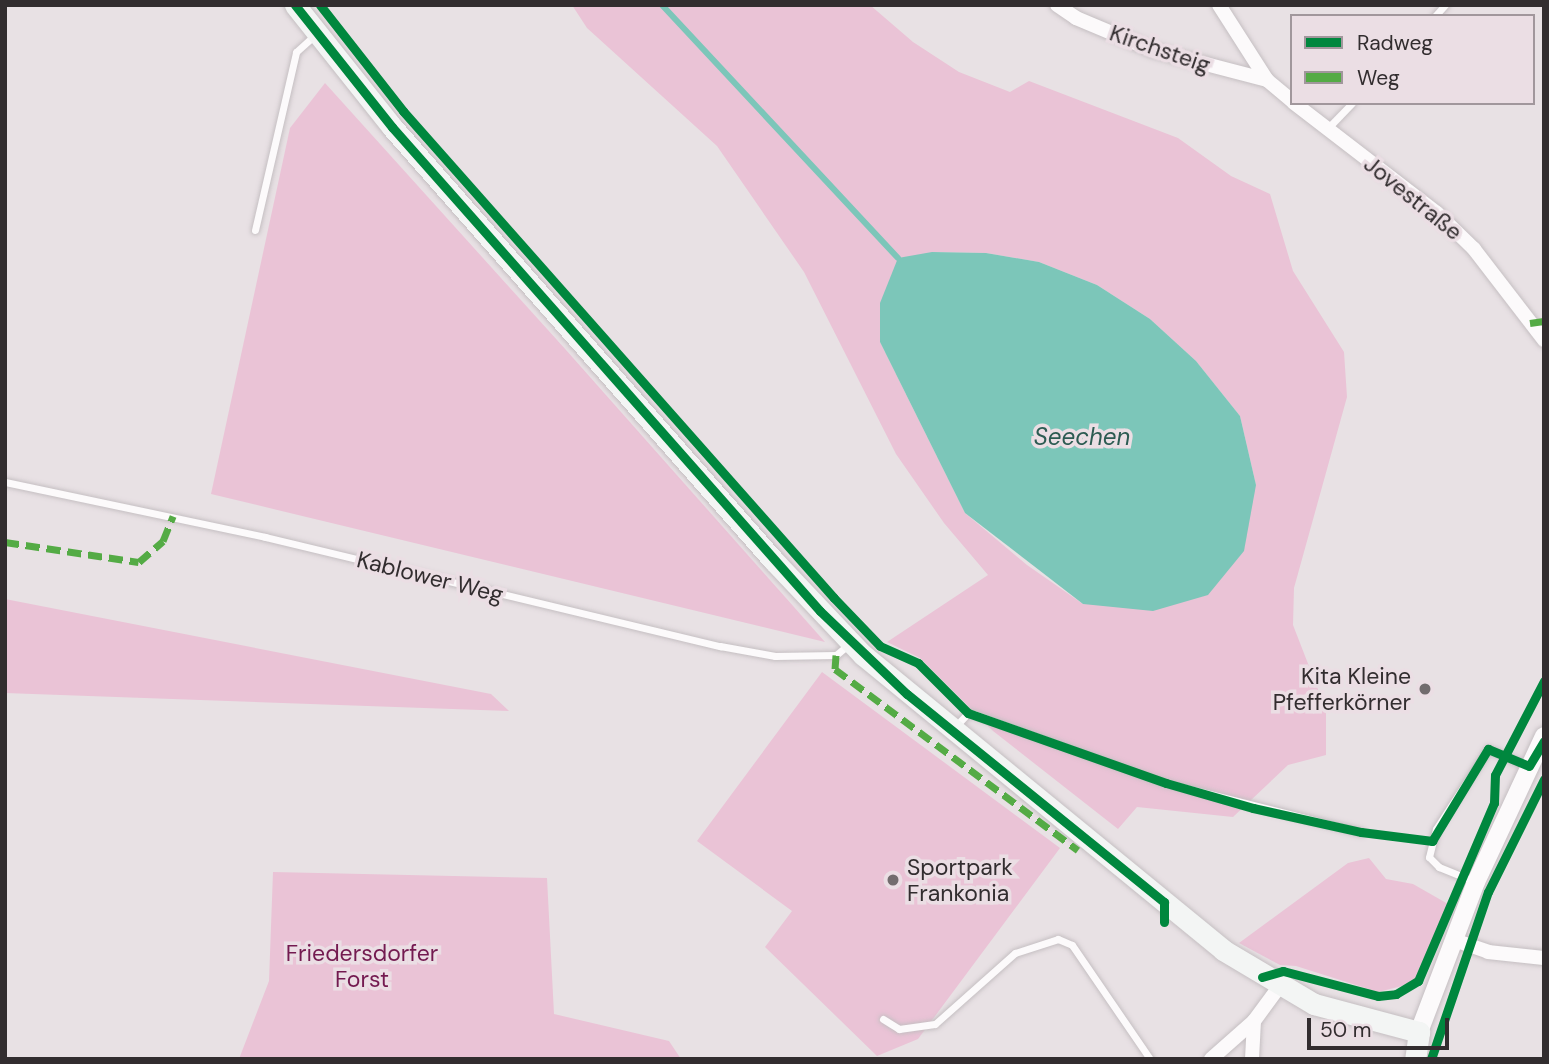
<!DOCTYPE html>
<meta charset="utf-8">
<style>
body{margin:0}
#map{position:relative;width:1549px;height:1064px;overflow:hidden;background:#e8e1e4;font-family:"DM Sans",sans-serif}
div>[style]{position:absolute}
.green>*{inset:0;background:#eac3d6}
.water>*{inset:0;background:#7cc6b9}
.stream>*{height:6px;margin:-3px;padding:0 3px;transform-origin:3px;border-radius:3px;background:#7cc6b9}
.roads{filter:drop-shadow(0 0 2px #c5bfc2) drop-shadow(0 0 2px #c5bfc2)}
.service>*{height:7px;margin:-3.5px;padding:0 3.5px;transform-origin:3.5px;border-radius:3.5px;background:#fcfafb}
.minor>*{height:14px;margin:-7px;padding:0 7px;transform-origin:7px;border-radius:7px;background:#fcfafb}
.tertiary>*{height:18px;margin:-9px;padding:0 9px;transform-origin:9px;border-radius:9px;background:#fcfafb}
.secondary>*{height:21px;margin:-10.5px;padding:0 10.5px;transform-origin:10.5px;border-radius:10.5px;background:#f3f5f4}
.quiet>*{height:7px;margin-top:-3.5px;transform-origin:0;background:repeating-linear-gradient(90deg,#54ab45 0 14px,transparent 0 21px)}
.cycleway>*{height:9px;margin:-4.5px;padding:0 4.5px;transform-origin:4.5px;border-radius:4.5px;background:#00873e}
.dots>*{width:19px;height:19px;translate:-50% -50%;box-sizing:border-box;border:4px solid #ebdee4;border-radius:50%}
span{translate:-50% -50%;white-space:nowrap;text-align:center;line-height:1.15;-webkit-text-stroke:7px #ebdee4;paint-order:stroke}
.street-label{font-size:23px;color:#322d2f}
.poi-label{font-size:23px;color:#322d2f}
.right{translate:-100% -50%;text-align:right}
.left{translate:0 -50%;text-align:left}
.park-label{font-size:23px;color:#731a50}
.water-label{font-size:24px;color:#2c5b52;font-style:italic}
.frame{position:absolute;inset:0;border:7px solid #322d2f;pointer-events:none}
.legend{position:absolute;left:1290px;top:14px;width:245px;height:91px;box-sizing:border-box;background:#ebdee4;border:2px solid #a1979c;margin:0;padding:9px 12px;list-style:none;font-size:21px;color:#322d2f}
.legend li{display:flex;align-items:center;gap:14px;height:35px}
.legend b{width:35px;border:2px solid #a1979c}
.scale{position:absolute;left:1307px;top:1018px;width:142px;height:32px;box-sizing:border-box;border:4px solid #322d2f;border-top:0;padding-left:9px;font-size:21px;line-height:24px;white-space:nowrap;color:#322d2f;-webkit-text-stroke:5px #ebdee4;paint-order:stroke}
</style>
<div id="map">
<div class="green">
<div style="clip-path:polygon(evenodd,572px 5px,870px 5px,913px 42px,959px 72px,1010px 92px,1029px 81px,1178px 138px,1231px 176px,1270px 194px,1293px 271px,1344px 352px,1347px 397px,1294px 588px,1293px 625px,1326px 710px,1326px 755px,1288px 765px,1233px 817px,1137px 807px,1118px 829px,993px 731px,920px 658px,887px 642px,988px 575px,944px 523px,896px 454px,804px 272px,717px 146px,587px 28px,572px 5px,932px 252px,986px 253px,1039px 262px,1097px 285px,1150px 319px,1196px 361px,1240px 416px,1256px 485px,1083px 604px,1027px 565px,965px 513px,880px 342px,932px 252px)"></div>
<div style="clip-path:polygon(325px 83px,566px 350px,825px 642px,211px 494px,290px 128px)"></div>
<div style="clip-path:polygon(5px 599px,491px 694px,509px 711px,5px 693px)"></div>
<div style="clip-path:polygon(822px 672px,1060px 848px,918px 1039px,877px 1056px,765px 947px,792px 911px,697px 841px)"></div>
<div style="clip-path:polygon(1369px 858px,1386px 879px,1413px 884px,1448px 904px,1422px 972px,1410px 984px,1378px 992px,1296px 966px,1280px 965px,1239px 943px,1348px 863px)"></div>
<div style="clip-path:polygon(273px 872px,547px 878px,554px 1014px,669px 1041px,681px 1059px,239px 1059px,269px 981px)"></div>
</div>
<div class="water">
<div style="clip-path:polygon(932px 252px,986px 253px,1039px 262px,1097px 285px,1150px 319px,1196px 361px,1240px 416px,1256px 485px,1244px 551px,1208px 595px,1153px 611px,1083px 604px,965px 513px,880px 342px,880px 303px,898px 258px)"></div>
</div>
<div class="stream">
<div style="left:662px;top:5px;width:346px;rotate:47deg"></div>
</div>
<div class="roads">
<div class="service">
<div style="left:1435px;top:16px;width:15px;rotate:-48deg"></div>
<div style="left:1326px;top:130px;width:37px;rotate:-46deg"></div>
<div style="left:255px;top:230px;width:183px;rotate:-77deg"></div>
<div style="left:296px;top:52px;width:27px;rotate:-42deg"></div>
<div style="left:5px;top:482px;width:266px;rotate:11.9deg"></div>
<div style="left:265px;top:537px;width:468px;rotate:13.5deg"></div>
<div style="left:720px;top:646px;width:56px;rotate:10.3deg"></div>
<div style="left:775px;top:656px;width:61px;rotate:-0.9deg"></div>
<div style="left:836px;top:655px;width:17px;rotate:-40deg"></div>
<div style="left:954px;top:728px;width:21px;rotate:-47deg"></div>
<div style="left:968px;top:713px;width:6px;rotate:9deg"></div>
<div style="left:974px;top:714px;width:204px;rotate:19.8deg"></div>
<div style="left:1166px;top:783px;width:201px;rotate:14.1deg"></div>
<div style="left:1476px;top:882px;width:40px;rotate:-158deg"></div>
<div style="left:1439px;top:867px;width:14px;rotate:-135deg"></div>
<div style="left:1429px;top:857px;width:29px;rotate:-76deg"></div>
<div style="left:1436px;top:829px;width:95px;rotate:-57deg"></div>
<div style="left:1488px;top:749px;width:43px;rotate:23deg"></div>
<div style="left:883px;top:1019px;width:19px;rotate:32deg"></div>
<div style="left:899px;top:1029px;width:36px;rotate:-8deg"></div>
<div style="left:935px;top:1024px;width:107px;rotate:-41.6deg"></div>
<div style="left:1015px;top:953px;width:45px;rotate:-18deg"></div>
<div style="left:1058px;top:939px;width:15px;rotate:23deg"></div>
<div style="left:1072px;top:945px;width:138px;rotate:55.6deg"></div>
</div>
<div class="minor">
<div style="left:1057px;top:5px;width:23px;rotate:34deg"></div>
<div style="left:1076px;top:18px;width:82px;rotate:22.8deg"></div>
<div style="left:1152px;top:50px;width:119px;rotate:14.6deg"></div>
<div style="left:1219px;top:5px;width:89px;rotate:57.4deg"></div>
<div style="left:1267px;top:80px;width:33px;rotate:40deg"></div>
<div style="left:1294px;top:103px;width:180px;rotate:37.6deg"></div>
<div style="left:1437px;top:213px;width:52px;rotate:44.2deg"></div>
<div style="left:1474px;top:249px;width:115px;rotate:52.4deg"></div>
<div style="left:1454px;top:940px;width:36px;rotate:19deg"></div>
<div style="left:1488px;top:952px;width:56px;rotate:6.1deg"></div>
<div style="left:1211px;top:1059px;width:57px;rotate:-41.5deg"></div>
<div style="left:1254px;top:1021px;width:42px;rotate:-53.7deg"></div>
<div style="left:1252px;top:1059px;width:38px;rotate:-87deg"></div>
</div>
<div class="tertiary">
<div style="left:1419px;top:1032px;width:160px;rotate:-69.2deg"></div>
<div style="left:1476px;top:882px;width:161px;rotate:-65deg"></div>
</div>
<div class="secondary">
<div style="left:295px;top:5px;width:156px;rotate:51.5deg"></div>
<div style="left:392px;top:127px;width:578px;rotate:48.65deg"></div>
<div style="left:774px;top:561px;width:129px;rotate:46.6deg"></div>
<div style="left:863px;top:655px;width:465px;rotate:39.3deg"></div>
<div style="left:1223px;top:950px;width:106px;rotate:30.7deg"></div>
<div style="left:1314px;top:1004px;width:109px;rotate:14.9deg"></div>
<div style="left:1419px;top:1032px;width:27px;rotate:98deg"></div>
</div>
</div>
<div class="quiet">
<div style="left:1530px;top:323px;width:14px;rotate:-8deg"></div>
<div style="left:5px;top:542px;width:135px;rotate:8.5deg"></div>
<div style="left:139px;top:562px;width:32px;rotate:-41deg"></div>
<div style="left:163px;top:541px;width:27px;rotate:-68deg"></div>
<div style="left:836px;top:655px;width:14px;rotate:94deg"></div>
<div style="left:835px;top:669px;width:303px;rotate:36.7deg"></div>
</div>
<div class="cycleway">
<div style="left:295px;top:5px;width:156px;rotate:51.5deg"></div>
<div style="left:392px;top:127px;width:646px;rotate:48.51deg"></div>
<div style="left:820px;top:611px;width:120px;rotate:43.7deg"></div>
<div style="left:907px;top:694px;width:331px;rotate:39deg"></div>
<div style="left:1164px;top:902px;width:20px;rotate:90deg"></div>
<div style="left:320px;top:5px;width:135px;rotate:51.9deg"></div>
<div style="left:403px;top:111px;width:650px;rotate:48.49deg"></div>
<div style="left:834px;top:598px;width:66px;rotate:46.2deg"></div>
<div style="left:880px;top:646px;width:42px;rotate:24.1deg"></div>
<div style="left:918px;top:663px;width:71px;rotate:45deg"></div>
<div style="left:968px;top:713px;width:210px;rotate:19.5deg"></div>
<div style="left:1166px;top:783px;width:91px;rotate:16deg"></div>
<div style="left:1253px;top:808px;width:111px;rotate:12.5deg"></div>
<div style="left:1361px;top:832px;width:72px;rotate:7.2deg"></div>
<div style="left:1432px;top:841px;width:108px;rotate:-58.7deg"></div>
<div style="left:1488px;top:749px;width:44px;rotate:22.5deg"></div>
<div style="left:1529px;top:766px;width:29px;rotate:-59deg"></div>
<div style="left:1262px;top:977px;width:22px;rotate:-16deg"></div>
<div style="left:1283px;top:971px;width:98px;rotate:14.7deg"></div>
<div style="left:1378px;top:996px;width:18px;rotate:-6deg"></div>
<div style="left:1396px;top:994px;width:26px;rotate:-31deg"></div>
<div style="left:1418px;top:981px;width:194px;rotate:-66.9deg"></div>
<div style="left:1494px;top:803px;width:28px;rotate:-88deg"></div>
<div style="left:1495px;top:775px;width:106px;rotate:-62.5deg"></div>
<div style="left:1431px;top:1059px;width:176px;rotate:-71.2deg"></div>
<div style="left:1488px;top:892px;width:126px;rotate:-63.6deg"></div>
</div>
<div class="dots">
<div style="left:1425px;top:689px;background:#726c6e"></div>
<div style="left:893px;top:880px;background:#726c6e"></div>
</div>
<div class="street-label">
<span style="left:1160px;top:49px;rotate:19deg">Kirchsteig</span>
<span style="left:1413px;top:198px;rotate:39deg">Jovestraße</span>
<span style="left:430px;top:577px;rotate:14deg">Kablower Weg</span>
</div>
<div class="poi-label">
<span class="right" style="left:1411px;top:689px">Kita Kleine<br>Pfefferkörner</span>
<span class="left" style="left:907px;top:880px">Sportpark<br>Frankonia</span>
</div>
<div class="park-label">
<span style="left:362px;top:966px">Friedersdorfer<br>Forst</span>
</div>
<div class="water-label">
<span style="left:1082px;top:437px">Seechen</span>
</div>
<div class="frame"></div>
<ul class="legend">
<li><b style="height:9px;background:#00873e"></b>Radweg</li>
<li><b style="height:9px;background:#54ab45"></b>Weg</li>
</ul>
<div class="scale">50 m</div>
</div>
